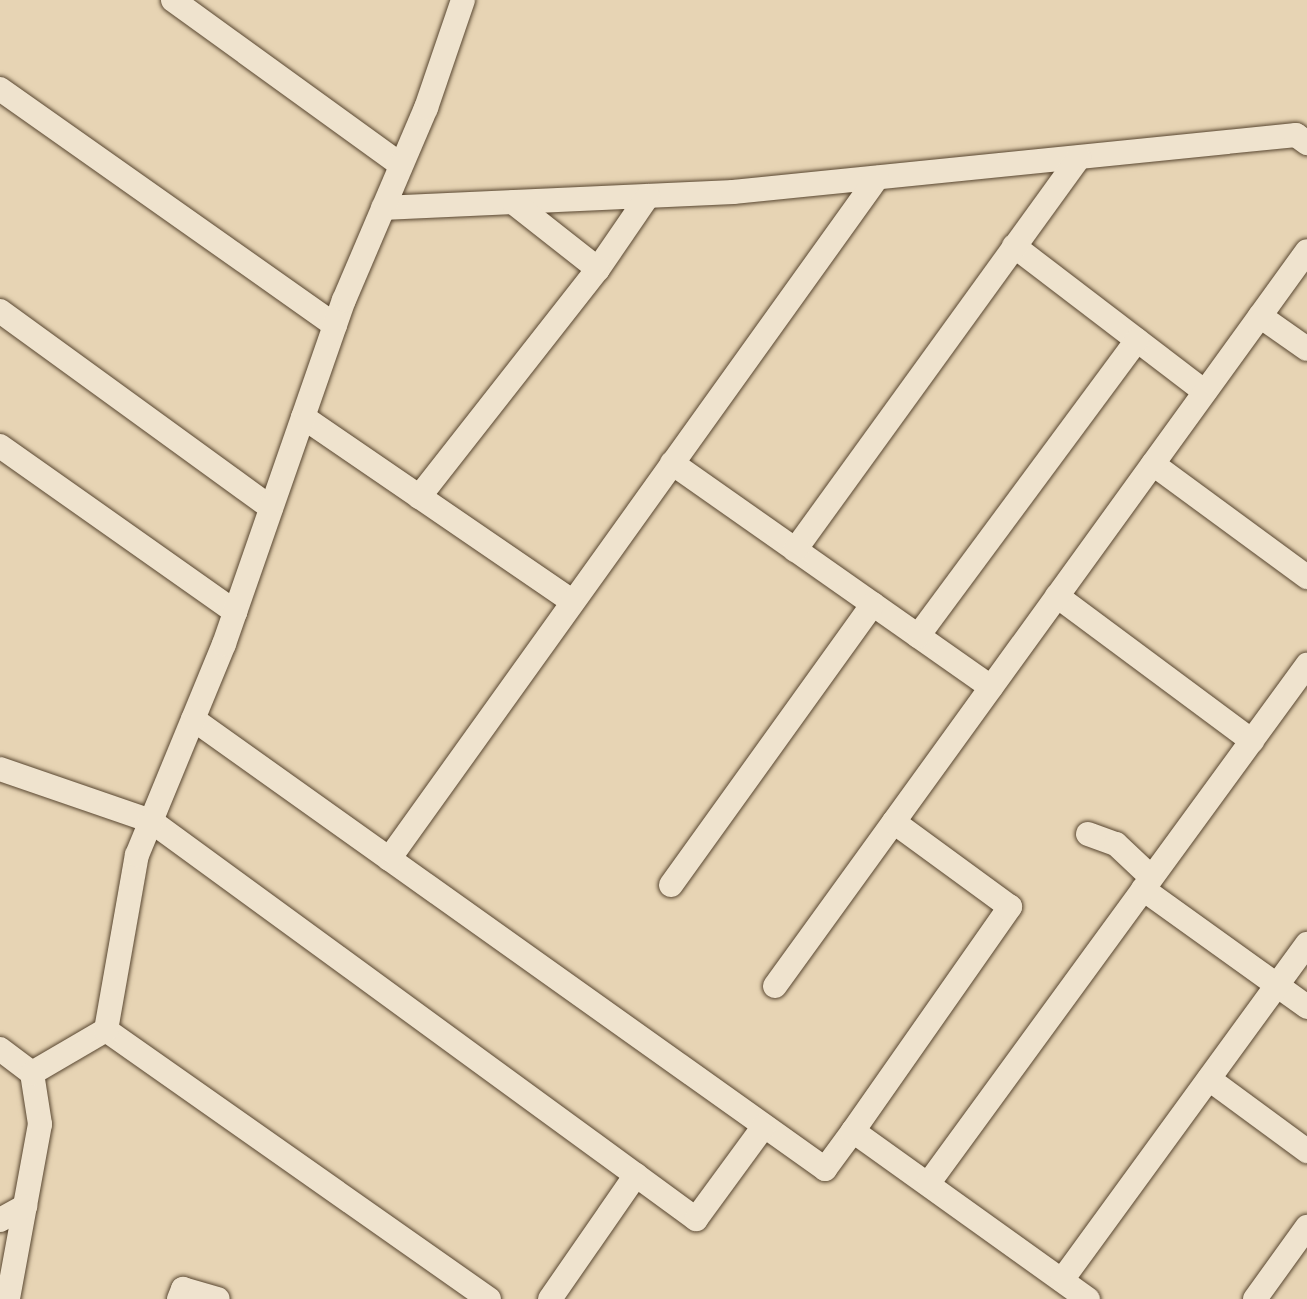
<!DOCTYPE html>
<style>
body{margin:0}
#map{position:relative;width:1307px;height:1299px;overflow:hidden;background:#e7d4b4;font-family:"IM FELL Great Primer",serif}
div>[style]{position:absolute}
.roads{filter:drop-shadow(0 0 2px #584630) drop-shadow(0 0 2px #584630)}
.minor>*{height:24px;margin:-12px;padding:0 12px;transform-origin:12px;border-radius:12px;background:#efe3ce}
span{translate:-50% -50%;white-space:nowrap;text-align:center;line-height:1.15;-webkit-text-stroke:6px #efe3ce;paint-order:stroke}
</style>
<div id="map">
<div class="roads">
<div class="minor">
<div style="left:173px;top:0;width:281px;rotate:35.9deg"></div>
<div style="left:0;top:89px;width:410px;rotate:35.2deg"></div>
<div style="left:383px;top:208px;width:350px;rotate:-2.6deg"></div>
<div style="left:733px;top:192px;width:566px;rotate:-5.78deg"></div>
<div style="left:1296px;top:135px;width:14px;rotate:36deg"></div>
<div style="left:1014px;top:246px;width:240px;rotate:37.4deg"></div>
<div style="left:598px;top:269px;width:88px;rotate:-55.6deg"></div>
<div style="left:0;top:311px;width:335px;rotate:36deg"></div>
<div style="left:1260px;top:316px;width:57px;rotate:35.1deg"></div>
<div style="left:303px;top:417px;width:327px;rotate:34.4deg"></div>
<div style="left:0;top:446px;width:288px;rotate:35.2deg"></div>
<div style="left:672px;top:463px;width:390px;rotate:35.1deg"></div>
<div style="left:1153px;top:464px;width:191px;rotate:36.3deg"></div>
<div style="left:419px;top:497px;width:290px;rotate:-51.9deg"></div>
<div style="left:598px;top:269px;width:108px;rotate:-141.8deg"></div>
<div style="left:795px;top:550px;width:484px;rotate:-54.1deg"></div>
<div style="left:1057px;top:596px;width:243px;rotate:36.6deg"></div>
<div style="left:918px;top:636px;width:368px;rotate:-53.5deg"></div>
<div style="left:193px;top:719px;width:776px;rotate:35.45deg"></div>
<div style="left:825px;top:1169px;width:47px;rotate:-53.6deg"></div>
<div style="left:853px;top:1131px;width:289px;rotate:35.6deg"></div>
<div style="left:0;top:769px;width:160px;rotate:19deg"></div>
<div style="left:151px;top:821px;width:675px;rotate:36.14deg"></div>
<div style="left:696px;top:1219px;width:115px;rotate:-53.8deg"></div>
<div style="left:1088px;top:834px;width:30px;rotate:20deg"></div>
<div style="left:1116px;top:844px;width:47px;rotate:43.3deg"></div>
<div style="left:389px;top:859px;width:838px;rotate:-54.37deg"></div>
<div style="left:671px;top:885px;width:346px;rotate:-54.3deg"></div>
<div style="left:1143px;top:889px;width:202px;rotate:35.7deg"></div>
<div style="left:775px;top:986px;width:907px;rotate:-54.1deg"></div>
<div style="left:106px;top:1030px;width:468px;rotate:35.1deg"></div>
<div style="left:0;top:1049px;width:40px;rotate:37deg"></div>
<div style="left:32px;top:1073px;width:52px;rotate:81.1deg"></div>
<div style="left:40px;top:1124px;width:178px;rotate:100.4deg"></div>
<div style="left:32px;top:1073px;width:86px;rotate:-30.2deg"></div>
<div style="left:106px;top:1030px;width:178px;rotate:-80deg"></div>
<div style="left:137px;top:855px;width:228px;rotate:-67.6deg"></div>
<div style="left:224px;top:644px;width:364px;rotate:-70.8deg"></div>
<div style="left:344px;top:300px;width:209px;rotate:-66.9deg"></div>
<div style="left:426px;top:108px;width:114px;rotate:-71.1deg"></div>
<div style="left:1209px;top:1079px;width:122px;rotate:36.3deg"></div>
<div style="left:853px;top:1131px;width:274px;rotate:-55deg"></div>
<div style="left:1010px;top:907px;width:144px;rotate:-143.8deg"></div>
<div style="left:928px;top:1184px;width:643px;rotate:-53.86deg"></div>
<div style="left:0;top:1220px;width:29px;rotate:-29deg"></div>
<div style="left:1062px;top:1280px;width:416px;rotate:-53.9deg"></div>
<div style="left:179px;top:1299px;width:11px;rotate:-68deg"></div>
<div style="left:183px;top:1289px;width:36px;rotate:16deg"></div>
<div style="left:550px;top:1299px;width:151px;rotate:-55.3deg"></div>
<div style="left:1255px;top:1299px;width:89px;rotate:-54.2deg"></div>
</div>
</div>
</div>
